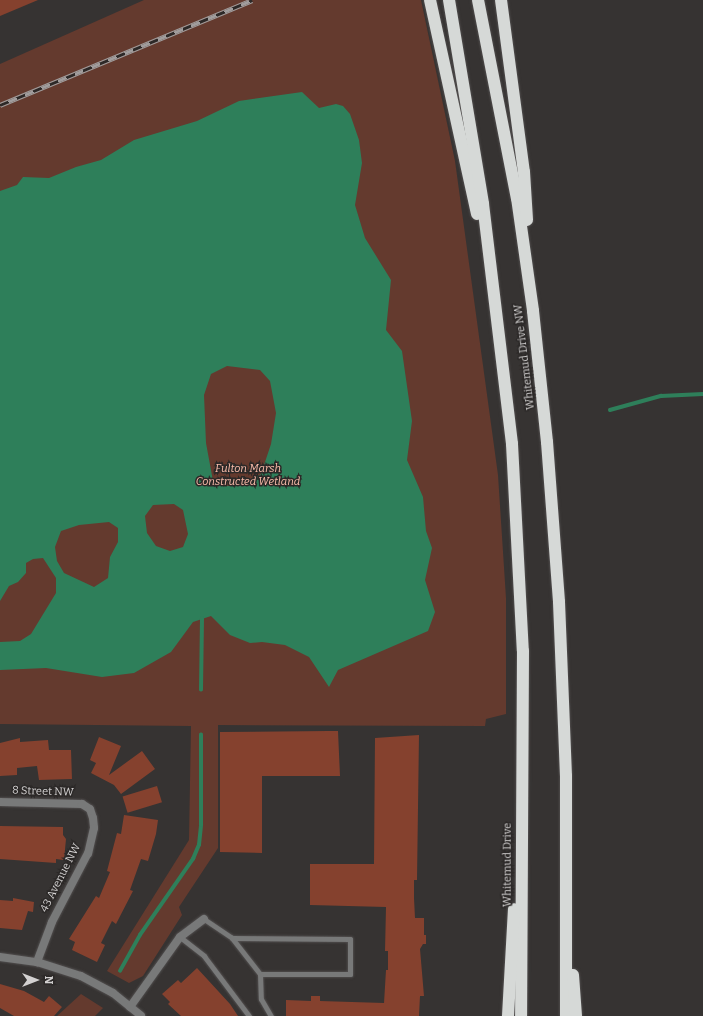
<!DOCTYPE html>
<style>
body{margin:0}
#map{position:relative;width:703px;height:1016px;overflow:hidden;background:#363332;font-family:Bitter,serif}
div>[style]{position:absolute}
.green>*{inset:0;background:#643a2e}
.water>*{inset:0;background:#2e7f5a}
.stream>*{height:3.5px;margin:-1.75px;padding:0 1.75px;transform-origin:1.75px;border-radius:1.75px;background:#2e7f5a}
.building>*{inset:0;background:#85412e;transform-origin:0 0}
.roads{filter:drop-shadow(0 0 1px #524f4f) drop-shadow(0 0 1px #524f4f)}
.service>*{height:5px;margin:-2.5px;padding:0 2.5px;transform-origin:2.5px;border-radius:2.5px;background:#787979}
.minor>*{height:8px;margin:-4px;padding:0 4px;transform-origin:4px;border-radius:4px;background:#787979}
.motorway>*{height:12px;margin:-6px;padding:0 6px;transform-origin:6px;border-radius:6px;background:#d6d9d7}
.rail>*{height:4.5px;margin-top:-2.25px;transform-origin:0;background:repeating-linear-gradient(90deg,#2c2928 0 9px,#a09d9d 0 18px);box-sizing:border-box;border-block:1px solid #a09d9d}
span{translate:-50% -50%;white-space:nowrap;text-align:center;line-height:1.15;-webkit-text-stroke:3px #2c2928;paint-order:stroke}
.street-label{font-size:11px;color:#d3d1d1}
.park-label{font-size:11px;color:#fcbdab;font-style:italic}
.north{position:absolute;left:16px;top:960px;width:40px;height:40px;-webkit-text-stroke:3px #2c2928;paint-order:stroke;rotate:90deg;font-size:11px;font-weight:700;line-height:16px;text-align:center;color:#d3d1d1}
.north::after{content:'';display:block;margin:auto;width:14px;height:18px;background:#d3d1d1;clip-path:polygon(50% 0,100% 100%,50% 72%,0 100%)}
</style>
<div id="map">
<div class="green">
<div style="clip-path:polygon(144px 0,421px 0,455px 161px,498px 475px,506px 598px,506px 714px,486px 719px,485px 726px,218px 725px,218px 848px,179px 907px,182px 915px,143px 976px,129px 983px,107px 971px,189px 840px,191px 726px,0 724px,0 64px)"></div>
<div style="clip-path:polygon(81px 994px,103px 1008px,95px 1016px,57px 1016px)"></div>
</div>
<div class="water">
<div style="clip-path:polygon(evenodd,302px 92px,319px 108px,336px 104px,343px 106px,350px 114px,359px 140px,362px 163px,355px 205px,365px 238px,391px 280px,386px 330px,402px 351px,412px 421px,407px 460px,423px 497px,426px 531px,432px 548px,425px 580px,435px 612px,428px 631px,338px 670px,329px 687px,309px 657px,285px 645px,262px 642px,250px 643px,230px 635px,211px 616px,193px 622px,171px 652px,134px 673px,102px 677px,46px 668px,0 670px,0 642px,20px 641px,31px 634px,56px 593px,56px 578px,43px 558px,33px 559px,26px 563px,26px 573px,18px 582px,9px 586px,0 601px,0 191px,17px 185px,23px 177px,49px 178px,76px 167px,101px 160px,134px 140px,197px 121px,239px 101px,302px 92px,227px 366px,260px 370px,270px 381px,276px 413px,271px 444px,261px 474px,248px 483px,228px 486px,213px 481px,206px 443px,204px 395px,211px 374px,227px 366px,302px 92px,174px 504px,183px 510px,188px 534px,183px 547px,170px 551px,156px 546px,147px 533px,145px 516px,153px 505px,174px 504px,302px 92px,109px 522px,118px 528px,118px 542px,110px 557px,108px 578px,94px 587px,64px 573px,57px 561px,55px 547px,61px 531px,79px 525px,109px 522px)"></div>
</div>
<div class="stream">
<div style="left:610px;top:410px;width:53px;rotate:-15.4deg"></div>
<div style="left:661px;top:396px;width:42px;rotate:-2.7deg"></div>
<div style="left:201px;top:690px;width:71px;rotate:-89.2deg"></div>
<div style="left:120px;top:971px;width:41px;rotate:-60.9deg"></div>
<div style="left:140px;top:935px;width:93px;rotate:-55.1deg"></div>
<div style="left:193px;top:859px;width:15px;rotate:-67deg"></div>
<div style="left:199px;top:845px;width:20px;rotate:-84deg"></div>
<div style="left:201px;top:825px;width:90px;rotate:-90deg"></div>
</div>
<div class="building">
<div style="clip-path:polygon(0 0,38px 0,0 16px)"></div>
<div style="clip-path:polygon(329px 731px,338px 731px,340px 776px,262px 776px,262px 853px,220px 852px,220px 732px)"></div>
<div style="clip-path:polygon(419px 735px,417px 880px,414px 880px,414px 898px,415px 918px,424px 918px,424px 935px,426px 935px,426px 944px,423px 944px,420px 949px,424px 996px,420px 996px,419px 1016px,286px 1016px,286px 1000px,311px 1001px,311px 996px,320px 996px,320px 1001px,384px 1003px,386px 970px,388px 970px,388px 951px,385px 951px,386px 907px,310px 905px,310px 864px,374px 864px,375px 738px)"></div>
<div style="clip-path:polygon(99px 737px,121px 746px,109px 775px,142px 751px,155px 769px,121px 794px,114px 785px,91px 773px,96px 763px,90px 760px)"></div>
<div style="clip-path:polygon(20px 738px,20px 742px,48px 740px,49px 750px,71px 750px,72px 779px,39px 780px,37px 766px,17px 768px,17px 775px,0 776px,0 743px)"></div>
<div style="left:157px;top:786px;width:17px;height:36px;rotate:73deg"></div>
<div style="clip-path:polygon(124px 815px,158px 820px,156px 834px,148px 861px,141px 859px,130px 890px,133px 891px,116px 924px,112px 921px,101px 943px,105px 945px,97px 962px,72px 950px,75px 942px,69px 939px,96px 896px,99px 898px,110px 872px,107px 871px,117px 833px,121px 834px)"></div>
<div style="clip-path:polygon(0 826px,63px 827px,63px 835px,66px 839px,64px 860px,56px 859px,56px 863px,0 859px)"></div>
<div style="clip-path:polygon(13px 898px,34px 902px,33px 912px,28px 911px,22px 930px,0 928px,0 900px,13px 901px)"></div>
<div style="clip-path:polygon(197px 968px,230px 1004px,238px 1016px,181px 1016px,168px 1004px,170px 1002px,162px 994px,178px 980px,181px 983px)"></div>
<div style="clip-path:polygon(0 984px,24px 991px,44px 1002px,49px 996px,62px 1007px,54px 1016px,14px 1016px,0 1008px)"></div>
</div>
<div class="roads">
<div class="service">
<div style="left:204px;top:919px;width:34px;rotate:34deg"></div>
<div style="left:232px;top:938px;width:118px;rotate:0.5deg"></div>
<div style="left:350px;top:939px;width:35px;rotate:90deg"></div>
<div style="left:350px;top:974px;width:90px;rotate:180deg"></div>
<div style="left:260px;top:974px;width:46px;rotate:-127.9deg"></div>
<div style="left:180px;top:937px;width:31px;rotate:38deg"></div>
<div style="left:204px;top:956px;width:75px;rotate:53.1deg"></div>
<div style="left:260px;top:974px;width:25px;rotate:88deg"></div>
<div style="left:261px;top:999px;width:20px;rotate:60deg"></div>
</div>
<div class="minor">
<div style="left:0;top:802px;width:82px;rotate:1.4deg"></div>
<div style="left:82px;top:804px;width:9px;rotate:32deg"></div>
<div style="left:90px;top:809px;width:9px;rotate:72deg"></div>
<div style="left:93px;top:818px;width:10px;rotate:84deg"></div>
<div style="left:94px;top:828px;width:26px;rotate:103deg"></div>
<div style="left:88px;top:853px;width:78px;rotate:117.6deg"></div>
<div style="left:52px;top:922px;width:43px;rotate:110.6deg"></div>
<div style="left:0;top:957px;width:37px;rotate:8deg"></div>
<div style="left:37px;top:962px;width:46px;rotate:17.7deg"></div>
<div style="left:81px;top:976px;width:36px;rotate:28deg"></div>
<div style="left:113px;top:993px;width:36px;rotate:39deg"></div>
<div style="left:130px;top:1007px;width:86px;rotate:-54.5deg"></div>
<div style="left:180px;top:937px;width:30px;rotate:-37deg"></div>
</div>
<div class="motorway">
<div style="left:430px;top:0;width:219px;rotate:77.6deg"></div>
<div style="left:449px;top:0;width:207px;rotate:80.5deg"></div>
<div style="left:483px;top:204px;width:242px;rotate:83.1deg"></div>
<div style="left:512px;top:444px;width:207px;rotate:87deg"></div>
<div style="left:523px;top:651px;width:365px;rotate:90.3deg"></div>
<div style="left:478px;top:0;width:202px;rotate:78.9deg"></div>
<div style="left:517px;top:198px;width:114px;rotate:81.9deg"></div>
<div style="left:533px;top:311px;width:132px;rotate:83.9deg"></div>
<div style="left:547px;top:442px;width:160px;rotate:85.7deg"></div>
<div style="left:559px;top:602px;width:174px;rotate:87.7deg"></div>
<div style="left:566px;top:776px;width:240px;rotate:90deg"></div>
<div style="left:501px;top:0;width:174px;rotate:82.4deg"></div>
<div style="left:524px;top:172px;width:48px;rotate:86.4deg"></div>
<div style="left:573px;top:975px;width:41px;rotate:85.8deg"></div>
<div style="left:508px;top:1016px;width:107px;rotate:-86.8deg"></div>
</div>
</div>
<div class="rail">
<div style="left:0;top:105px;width:273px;rotate:-22.6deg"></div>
</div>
<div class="street-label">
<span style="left:525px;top:357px;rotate:-97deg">Whitemud Drive NW</span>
<span style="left:43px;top:792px;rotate:2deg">8 Street NW</span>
<span style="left:508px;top:865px;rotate:-90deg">Whitemud Drive</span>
<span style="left:61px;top:878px;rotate:-63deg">43 Avenue NW</span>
</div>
<div class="park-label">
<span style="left:248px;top:476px">Fulton Marsh<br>Constructed Wetland</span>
</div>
<div class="north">N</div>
</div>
